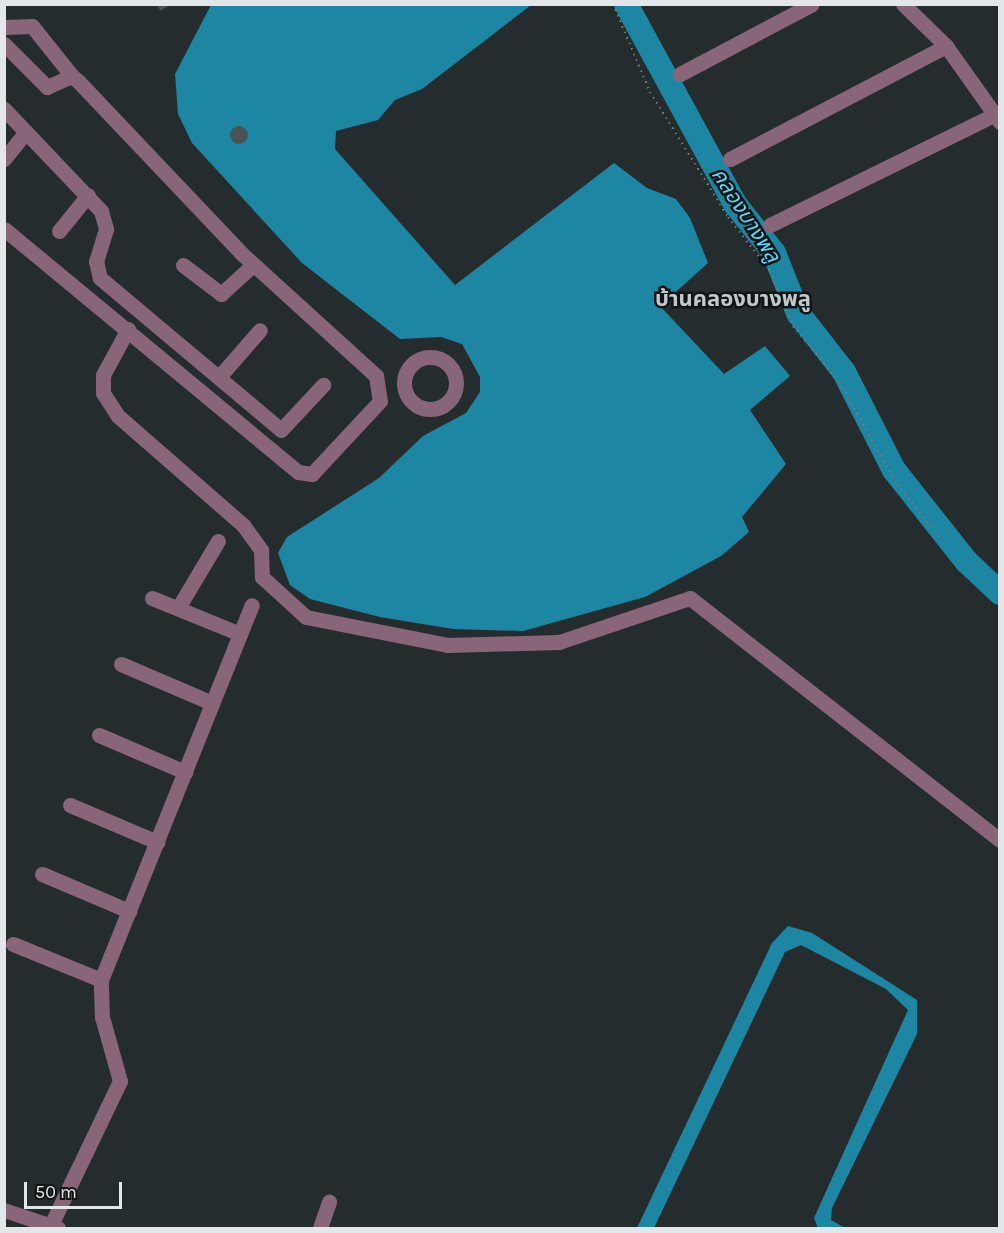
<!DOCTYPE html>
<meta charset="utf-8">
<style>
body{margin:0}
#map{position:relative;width:1004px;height:1233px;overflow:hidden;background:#252c2e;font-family:Karla,"Noto Sans Thai",sans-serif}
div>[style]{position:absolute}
.water>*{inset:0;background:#1d87a3}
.river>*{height:24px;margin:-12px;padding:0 12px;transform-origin:12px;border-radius:12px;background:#1d87a3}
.building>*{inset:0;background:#4b5254}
.round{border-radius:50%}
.path>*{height:2px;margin-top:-1px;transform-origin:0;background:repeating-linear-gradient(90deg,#767c7e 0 1.5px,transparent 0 6px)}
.minor>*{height:15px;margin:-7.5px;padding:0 7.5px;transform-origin:7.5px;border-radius:7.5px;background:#89657a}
.minor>.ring{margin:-7.5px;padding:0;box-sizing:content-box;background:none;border:15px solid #89657a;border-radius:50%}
span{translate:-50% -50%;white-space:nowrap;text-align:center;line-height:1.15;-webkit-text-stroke:5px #111314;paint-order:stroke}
.water-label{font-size:21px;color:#58d9fd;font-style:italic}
.quarter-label{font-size:22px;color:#c0c9cb;font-weight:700}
.frame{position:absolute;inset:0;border:6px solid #e3e7e9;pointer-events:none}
.scale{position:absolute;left:24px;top:1182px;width:98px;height:27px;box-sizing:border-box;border:3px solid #e3e7e9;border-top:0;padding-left:8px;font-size:18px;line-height:21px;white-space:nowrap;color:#e3e7e9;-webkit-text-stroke:4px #111314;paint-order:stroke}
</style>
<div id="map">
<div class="water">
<div style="clip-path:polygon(211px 5px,531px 5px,422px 89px,395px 100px,378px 120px,336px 131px,335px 149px,455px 285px,614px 163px,647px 188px,676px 199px,690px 218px,708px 263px,660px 306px,724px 374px,765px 346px,790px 376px,750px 410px,786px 464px,742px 517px,749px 532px,721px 556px,645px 597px,523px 631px,453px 629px,380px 617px,310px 599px,290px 585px,278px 553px,287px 537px,379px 478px,423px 436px,466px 413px,480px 392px,480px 377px,462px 344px,441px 337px,400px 339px,302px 263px,192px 143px,178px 114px,175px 74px)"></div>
<div style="clip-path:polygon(788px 926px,812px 933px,917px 1000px,917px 1034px,832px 1208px,831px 1220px,845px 1228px,818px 1228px,814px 1218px,908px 1010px,886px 989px,801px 945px,785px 952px,654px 1228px,637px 1228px,772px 943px)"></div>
</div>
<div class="river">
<div style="left:626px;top:4px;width:228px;rotate:61.4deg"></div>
<div style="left:735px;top:204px;width:63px;rotate:51.5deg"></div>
<div style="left:774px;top:253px;width:65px;rotate:68.2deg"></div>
<div style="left:798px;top:313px;width:75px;rotate:52.1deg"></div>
<div style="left:844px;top:372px;width:110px;rotate:63deg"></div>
<div style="left:894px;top:470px;width:117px;rotate:51.6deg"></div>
<div style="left:967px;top:562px;width:45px;rotate:43.2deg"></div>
</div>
<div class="building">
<div style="clip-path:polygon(157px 4px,172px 4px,160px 11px)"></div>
<div class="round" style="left:230px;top:126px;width:18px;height:18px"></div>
</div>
<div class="path">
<div style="left:613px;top:4px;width:95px;rotate:67.2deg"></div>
<div style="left:650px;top:92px;width:147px;rotate:58deg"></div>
<div style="left:728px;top:217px;width:68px;rotate:52.1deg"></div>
<div style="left:770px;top:271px;width:60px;rotate:67.3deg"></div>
<div style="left:793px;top:326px;width:72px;rotate:50.6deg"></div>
<div style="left:839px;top:382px;width:117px;rotate:60.4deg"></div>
<div style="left:897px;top:484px;width:71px;rotate:51.8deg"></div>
</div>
<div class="minor">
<div style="left:903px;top:4px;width:60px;rotate:44.3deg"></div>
<div style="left:946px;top:46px;width:93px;rotate:54.6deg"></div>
<div style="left:4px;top:27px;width:28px;rotate:-2deg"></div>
<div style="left:32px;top:26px;width:64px;rotate:51.3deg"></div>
<div style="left:4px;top:44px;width:61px;rotate:45deg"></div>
<div style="left:47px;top:87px;width:27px;rotate:-24deg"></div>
<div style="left:72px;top:76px;width:8px;rotate:40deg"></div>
<div style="left:78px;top:81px;width:237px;rotate:46.5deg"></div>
<div style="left:241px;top:253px;width:183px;rotate:42.3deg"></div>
<div style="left:376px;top:376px;width:25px;rotate:81deg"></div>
<div style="left:380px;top:401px;width:100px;rotate:133deg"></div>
<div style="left:312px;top:474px;width:14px;rotate:-172deg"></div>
<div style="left:298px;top:472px;width:381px;rotate:-140.4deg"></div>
<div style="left:680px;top:74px;width:149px;rotate:-27.9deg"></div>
<div style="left:4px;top:109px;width:141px;rotate:46.4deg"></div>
<div style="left:101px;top:211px;width:19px;rotate:74deg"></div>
<div style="left:106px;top:229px;width:34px;rotate:107deg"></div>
<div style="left:96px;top:261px;width:17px;rotate:77deg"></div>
<div style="left:100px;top:278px;width:236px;rotate:40deg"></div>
<div style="left:281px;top:430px;width:62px;rotate:-47deg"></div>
<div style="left:4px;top:159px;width:35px;rotate:-51deg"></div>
<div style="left:730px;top:159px;width:244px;rotate:-27.6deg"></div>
<div style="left:770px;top:225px;width:247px;rotate:-26.2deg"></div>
<div style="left:59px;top:231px;width:46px;rotate:-51.1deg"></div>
<div style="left:183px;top:265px;width:48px;rotate:37.3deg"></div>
<div style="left:221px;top:294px;width:43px;rotate:-42.2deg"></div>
<div style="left:128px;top:329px;width:52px;rotate:118.5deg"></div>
<div style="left:103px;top:375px;width:18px;rotate:90deg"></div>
<div style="left:103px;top:393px;width:27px;rotate:57deg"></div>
<div style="left:118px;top:416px;width:166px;rotate:41.1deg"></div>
<div style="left:243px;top:525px;width:31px;rotate:54deg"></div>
<div style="left:261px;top:550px;width:27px;rotate:88deg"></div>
<div style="left:262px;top:577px;width:59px;rotate:42.3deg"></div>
<div style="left:306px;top:617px;width:144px;rotate:11.2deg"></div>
<div style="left:447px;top:645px;width:112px;rotate:-1.5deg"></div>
<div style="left:559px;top:642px;width:138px;rotate:-18.6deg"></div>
<div style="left:690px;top:598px;width:393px;rotate:38deg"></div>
<div class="ring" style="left:404px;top:357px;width:37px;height:37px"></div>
<div style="left:219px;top:377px;width:62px;rotate:-48.9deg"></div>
<div style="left:152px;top:598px;width:95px;rotate:22.2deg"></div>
<div style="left:178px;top:608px;width:78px;rotate:-59.2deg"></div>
<div style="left:121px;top:664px;width:99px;rotate:23.2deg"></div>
<div style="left:99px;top:735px;width:94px;rotate:23.3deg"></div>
<div style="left:70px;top:805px;width:95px;rotate:23deg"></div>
<div style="left:42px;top:874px;width:95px;rotate:23deg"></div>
<div style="left:13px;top:944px;width:95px;rotate:22.2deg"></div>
<div style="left:4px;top:1210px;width:57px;rotate:18.4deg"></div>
<div style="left:50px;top:1227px;width:162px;rotate:-64.4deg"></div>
<div style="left:120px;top:1081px;width:66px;rotate:-105.7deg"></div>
<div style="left:102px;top:1017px;width:37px;rotate:-92deg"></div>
<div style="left:101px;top:980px;width:404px;rotate:-68.1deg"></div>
<div style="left:320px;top:1228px;width:28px;rotate:-71deg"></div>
</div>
<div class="water-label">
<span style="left:746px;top:215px;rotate:57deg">คลองบางพลู</span>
</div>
<div class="quarter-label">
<span style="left:733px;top:300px">บ้านคลองบางพลู</span>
</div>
<div class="frame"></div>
<div class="scale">50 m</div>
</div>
